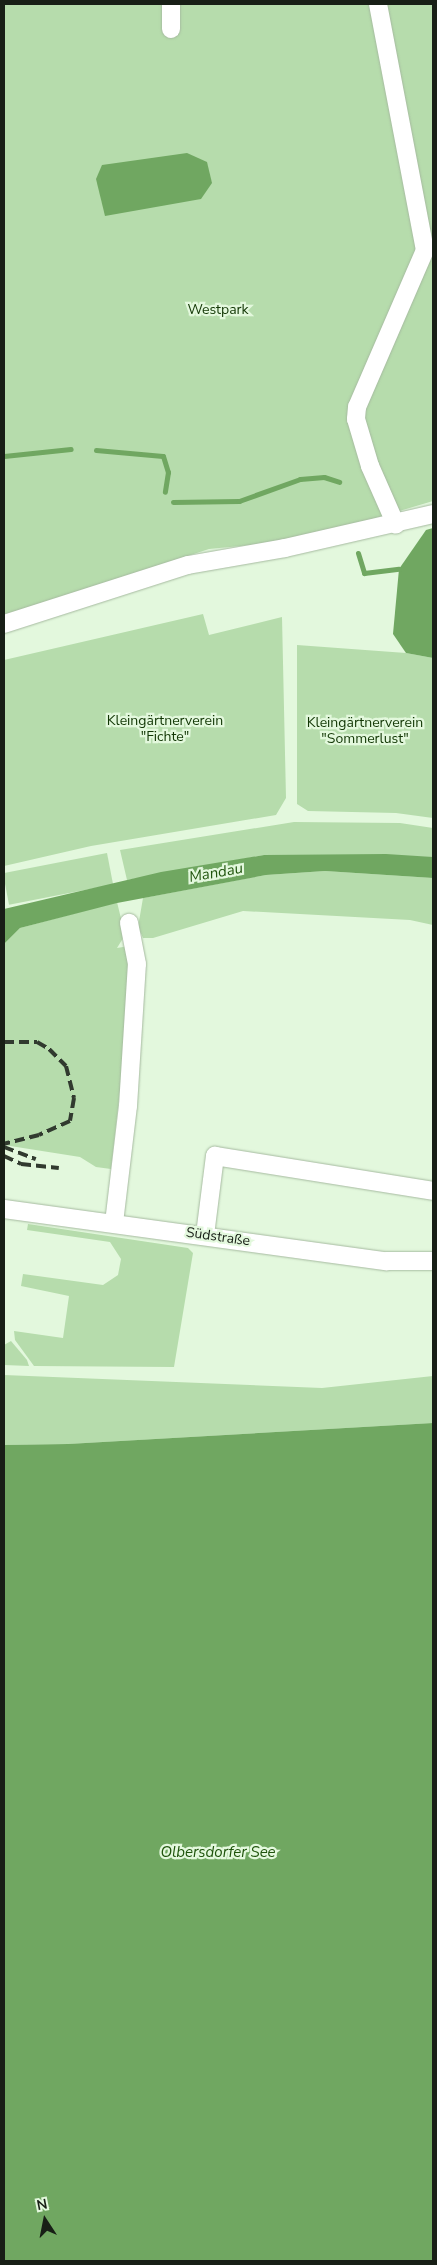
<!DOCTYPE html>
<meta charset="utf-8">
<style>
body{margin:0}
#map{position:relative;width:437px;height:2265px;overflow:hidden;background:#e3f8dd;font-family:"Nunito Sans",sans-serif}
div>[style]{position:absolute}
.green>*{inset:0;background:#b6dcac;transform-origin:0 0}
.water>*{inset:0;background:#70a761}
.stream>*{height:5px;margin:-2.5px;padding:0 2.5px;transform-origin:2.5px;border-radius:2.5px;background:#70a761}
.roads{filter:drop-shadow(0 0 1px #a6baa0) drop-shadow(0 0 1px #a6baa0)}
.minor>*{height:18px;margin:-9px;padding:0 9px;transform-origin:9px;border-radius:9px;background:#fff}
.rail>*{height:4px;margin-top:-2px;transform-origin:0;background:repeating-linear-gradient(90deg,#313a2f 0 10px,transparent 0 15px)}
span{translate:-50% -50%;white-space:nowrap;text-align:center;line-height:1.15;-webkit-text-stroke:4.5px #e3f8dd;paint-order:stroke}
.park-label{font-size:14px;color:#123705}
.street-label{font-size:14px;color:#181f16}
.water-label{font-size:15px;color:#1f540c;font-style:italic}
.frame{position:absolute;inset:0;border:5px solid #181f16;pointer-events:none}
.north{position:absolute;left:20px;top:2195px;width:50px;height:50px;-webkit-text-stroke:4px #e3f8dd;paint-order:stroke;rotate:349deg;font-size:14px;font-weight:700;line-height:20px;text-align:center;color:#181f16}
.north::after{content:'';display:block;margin:auto;width:18px;height:22px;background:#181f16;clip-path:polygon(50% 0,100% 100%,50% 72%,0 100%)}
</style>
<div id="map">
<div class="green">
<div style="clip-path:polygon(4px 4px,433px 4px,433px 501px,302px 540px,209px 549px,4px 616px)"></div>
<div style="clip-path:polygon(203px 614px,209px 635px,282px 617px,286px 798px,276px 815px,91px 846px,4px 866px,4px 660px)"></div>
<div style="clip-path:polygon(297px 645px,406px 653px,433px 658px,433px 818px,396px 813px,308px 811px,297px 804px)"></div>
<div style="clip-path:polygon(294px 822px,400px 823px,433px 828px,433px 857px,264px 855px,127px 880px,120px 850px)"></div>
<div style="left:107px;top:853px;width:32px;height:106px;rotate:79deg"></div>
<div style="clip-path:polygon(325px 871px,433px 878px,433px 925px,410px 920px,243px 911px,153px 938px,143px 938px,138px 927px,143px 898px,266px 875px)"></div>
<div style="clip-path:polygon(117px 902px,125px 935px,117px 948px,129px 946px,130px 1003px,111px 1169px,96px 1167px,80px 1157px,4px 1145px,4px 944px,20px 928px)"></div>
<div style="clip-path:polygon(28px 1224px,188px 1248px,193px 1253px,174px 1367px,34px 1366px,15px 1340px,14px 1331px,63px 1338px,69px 1296px,21px 1286px,23px 1274px,103px 1285px,118px 1275px,121px 1259px,110px 1242px,27px 1230px)"></div>
<div style="clip-path:polygon(11px 1341px,27px 1360px,29px 1366px,4px 1365px,4px 1345px)"></div>
<div style="clip-path:polygon(4px 1375px,322px 1388px,433px 1376px,433px 1423px,68px 1444px,4px 1445px)"></div>
</div>
<div class="water">
<div style="clip-path:polygon(187px 153px,207px 162px,212px 183px,201px 199px,105px 216px,96px 179px,102px 165px)"></div>
<div style="clip-path:polygon(433px 528px,433px 658px,406px 653px,393px 634px,399px 569px,426px 530px)"></div>
<div style="clip-path:polygon(386px 854px,433px 857px,433px 878px,325px 871px,266px 875px,117px 903px,20px 928px,4px 944px,4px 909px,161px 872px,264px 855px)"></div>
<div style="clip-path:polygon(433px 1423px,433px 2261px,4px 2261px,4px 1445px,68px 1444px)"></div>
</div>
<div class="stream">
<div style="left:96px;top:450px;width:67px;rotate:5.1deg"></div>
<div style="left:163px;top:456px;width:17px;rotate:73deg"></div>
<div style="left:168px;top:472px;width:20px;rotate:99deg"></div>
<div style="left:4px;top:456px;width:67px;rotate:-6deg"></div>
<div style="left:173px;top:502px;width:66px;rotate:-0.9deg"></div>
<div style="left:239px;top:501px;width:65px;rotate:-19.8deg"></div>
<div style="left:300px;top:479px;width:24px;rotate:-5deg"></div>
<div style="left:324px;top:477px;width:16px;rotate:18deg"></div>
<div style="left:358px;top:553px;width:21px;rotate:73deg"></div>
<div style="left:364px;top:573px;width:35px;rotate:-7deg"></div>
</div>
<div class="roads">
<div class="minor">
<div style="left:378px;top:4px;width:250px;rotate:79.2deg"></div>
<div style="left:425px;top:250px;width:171px;rotate:113.4deg"></div>
<div style="left:357px;top:407px;width:12px;rotate:95deg"></div>
<div style="left:356px;top:419px;width:49px;rotate:73.4deg"></div>
<div style="left:370px;top:466px;width:64px;rotate:66.2deg"></div>
<div style="left:171px;top:29px;width:25px;rotate:-90deg"></div>
<div style="left:4px;top:624px;width:193px;rotate:-17.8deg"></div>
<div style="left:188px;top:565px;width:98px;rotate:-9.9deg"></div>
<div style="left:285px;top:548px;width:152px;rotate:-12.9deg"></div>
<div style="left:4px;top:1209px;width:386px;rotate:7.8deg"></div>
<div style="left:386px;top:1261px;width:47px"></div>
<div style="left:114px;top:1223px;width:118px;rotate:-83.2deg"></div>
<div style="left:128px;top:1106px;width:142px;rotate:-86.4deg"></div>
<div style="left:137px;top:964px;width:42px;rotate:-101deg"></div>
<div style="left:205px;top:1235px;width:80px;rotate:-82.8deg"></div>
<div style="left:215px;top:1156px;width:221px;rotate:9.1deg"></div>
</div>
</div>
<div class="rail">
<div style="left:4px;top:1042px;width:33px"></div>
<div style="left:37px;top:1042px;width:14px;rotate:30deg"></div>
<div style="left:49px;top:1049px;width:24px;rotate:45deg"></div>
<div style="left:66px;top:1066px;width:33px;rotate:76deg"></div>
<div style="left:74px;top:1098px;width:23px;rotate:100deg"></div>
<div style="left:70px;top:1121px;width:34px;rotate:156deg"></div>
<div style="left:39px;top:1135px;width:36px;rotate:166deg"></div>
<div style="left:4px;top:1147px;width:34px;rotate:21deg"></div>
<div style="left:4px;top:1156px;width:19px;rotate:25deg"></div>
<div style="left:21px;top:1164px;width:38px;rotate:6deg"></div>
</div>
<div class="park-label">
<span style="left:218px;top:310px">Westpark</span>
<span style="left:165px;top:729px">Kleingärtnerverein<br>"Fichte"</span>
<span style="left:365px;top:731px">Kleingärtnerverein<br>"Sommerlust"</span>
</div>
<div class="street-label">
<span style="left:218px;top:1237px;rotate:8deg">Südstraße</span>
</div>
<div class="water-label">
<span style="left:216px;top:873px;rotate:-10deg">Mandau</span>
<span style="left:218px;top:1853px">Olbersdorfer See</span>
</div>
<div class="frame"></div>
<div class="north">N</div>
</div>
